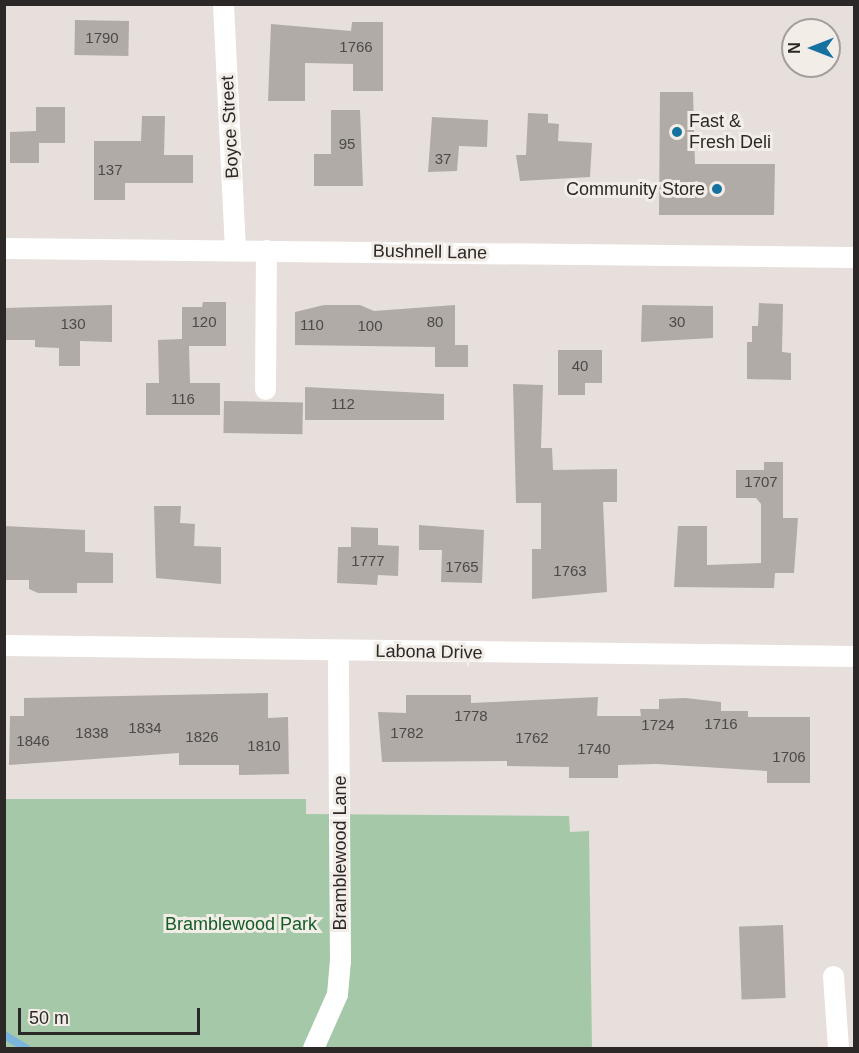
<!DOCTYPE html>
<style>
body{margin:0}
#map{position:relative;width:859px;height:1053px;overflow:hidden;background:#e6dfdb;font-family:Arial,sans-serif}
div>[style]{position:absolute}
.green>*{inset:0;background:#a5c9a8}
.stream>*{height:8px;margin:-4px;padding:0 4px;transform-origin:4px;border-radius:4px;background:#7ab3db}
.building>*{inset:0;background:#b1aba7;transform-origin:0 0}
.minor>*{height:21px;margin:-10.5px;padding:0 10.5px;transform-origin:10.5px;border-radius:10.5px;background:#fff}
.dots>*{width:16px;height:16px;translate:-50% -50%;box-sizing:border-box;border:3px solid #f3ede8;border-radius:50%}
span{translate:-50% -50%;white-space:nowrap;text-align:center;line-height:1.15;-webkit-text-stroke:6px #f3ede8;paint-order:stroke}
.number-label{font-size:15px;color:#4c4947}
.number-label span{-webkit-text-stroke-width:0}
.poi-label{font-size:18px;color:#2b2827}
.left{translate:0 -50%;text-align:left}
.right{translate:-100% -50%;text-align:right}
.street-label{font-size:18px;color:#2b2827}
.park-label{font-size:18px;color:#125d26}
.frame{position:absolute;inset:0;border:6px solid #2b2827;pointer-events:none}
.north{position:absolute;left:781px;top:18px;width:60px;height:60px;box-sizing:border-box;background:#f3ede8;border:2px solid #a39e9b;border-radius:50%;rotate:270deg;font-size:16px;font-weight:700;line-height:24px;text-align:center;color:#2b2827}
.north::after{content:'';display:block;margin:auto;width:21px;height:27px;background:#1572a0;clip-path:polygon(50% 0,100% 100%,50% 72%,0 100%)}
.scale{position:absolute;left:18px;top:1008px;width:182px;height:27px;box-sizing:border-box;border:3px solid #2b2827;border-top:0;padding-left:8px;font-size:18px;line-height:21px;white-space:nowrap;color:#2b2827;-webkit-text-stroke:4px #f3ede8;paint-order:stroke}
</style>
<div id="map">
<div class="green">
<div style="clip-path:polygon(5px 799px,306px 799px,306px 814px,569px 816px,570px 832px,589px 831px,592px 1048px,5px 1048px)"></div>
</div>
<div class="stream">
<div style="left:4px;top:1035px;width:26px;rotate:31deg"></div>
</div>
<div class="building">
<div style="left:75px;top:20px;width:54px;height:35px;rotate:1deg"></div>
<div style="clip-path:polygon(352px 22px,383px 22px,383px 91px,353px 91px,353px 64px,305px 63px,305px 101px,268px 101px,271px 24px,351px 31px)"></div>
<div style="clip-path:polygon(660px 92px,693px 92px,695px 164px,775px 164px,774px 215px,659px 215px)"></div>
<div style="clip-path:polygon(36px 107px,65px 107px,65px 143px,39px 143px,39px 163px,10px 163px,10px 132px,36px 131px)"></div>
<div style="clip-path:polygon(331px 110px,360px 110px,363px 186px,314px 186px,314px 154px,331px 154px)"></div>
<div style="clip-path:polygon(528px 113px,548px 114px,548px 123px,559px 124px,558px 141px,592px 143px,590px 177px,520px 181px,516px 155px,526px 155px)"></div>
<div style="clip-path:polygon(142px 116px,165px 116px,164px 155px,193px 155px,193px 183px,125px 183px,125px 200px,94px 200px,94px 141px,141px 141px)"></div>
<div style="clip-path:polygon(432px 117px,488px 120px,487px 147px,459px 146px,457px 171px,428px 172px)"></div>
<div style="clip-path:polygon(203px 302px,226px 302px,226px 346px,189px 346px,190px 383px,220px 383px,220px 415px,146px 415px,146px 383px,159px 383px,158px 340px,182px 339px,182px 307px,202px 307px)"></div>
<div style="clip-path:polygon(759px 303px,783px 304px,782px 352px,791px 353px,791px 380px,747px 379px,747px 342px,752px 342px,752px 326px,758px 326px)"></div>
<div style="clip-path:polygon(112px 305px,112px 342px,80px 341px,80px 366px,59px 366px,59px 348px,35px 347px,35px 340px,4px 340px,4px 308px)"></div>
<div style="clip-path:polygon(324px 305px,360px 305px,374px 311px,455px 305px,455px 345px,468px 345px,468px 367px,435px 367px,435px 347px,295px 345px,295px 312px)"></div>
<div style="clip-path:polygon(642px 305px,713px 306px,713px 338px,641px 342px)"></div>
<div style="clip-path:polygon(558px 350px,602px 350px,602px 383px,585px 383px,585px 395px,558px 395px)"></div>
<div style="clip-path:polygon(513px 384px,543px 385px,541px 448px,552px 448px,553px 470px,617px 469px,617px 502px,603px 502px,607px 592px,532px 599px,532px 549px,541px 549px,541px 503px,516px 503px)"></div>
<div style="clip-path:polygon(305px 387px,444px 394px,444px 420px,305px 420px)"></div>
<div style="left:224px;top:401px;width:79px;height:32px;rotate:1deg"></div>
<div style="clip-path:polygon(764px 462px,783px 462px,783px 518px,798px 518px,794px 573px,775px 573px,774px 588px,674px 587px,678px 526px,707px 526px,707px 565px,761px 563px,761px 504px,756px 498px,736px 498px,736px 470px,764px 470px)"></div>
<div style="clip-path:polygon(154px 506px,181px 506px,180px 523px,195px 524px,194px 546px,221px 547px,221px 584px,156px 578px)"></div>
<div style="clip-path:polygon(419px 525px,484px 530px,482px 583px,441px 582px,442px 550px,419px 550px)"></div>
<div style="clip-path:polygon(4px 526px,85px 530px,85px 552px,113px 553px,113px 583px,77px 583px,77px 593px,38px 593px,29px 589px,29px 580px,4px 580px)"></div>
<div style="clip-path:polygon(351px 527px,378px 528px,378px 545px,399px 546px,398px 576px,378px 575px,377px 585px,337px 583px,338px 547px,351px 547px)"></div>
<div style="clip-path:polygon(268px 693px,268px 718px,288px 717px,289px 774px,239px 775px,239px 765px,179px 765px,179px 753px,9px 765px,10px 716px,24px 716px,24px 698px)"></div>
<div style="clip-path:polygon(406px 695px,471px 695px,471px 703px,598px 697px,597px 716px,641px 716px,640px 709px,659px 709px,659px 699px,685px 698px,721px 702px,721px 711px,748px 711px,748px 717px,810px 717px,810px 783px,767px 783px,767px 771px,657px 764px,618px 765px,618px 778px,569px 778px,569px 767px,507px 766px,507px 761px,382px 762px,378px 712px,406px 713px)"></div>
<div style="left:783px;top:925px;width:73px;height:44px;rotate:88deg"></div>
</div>
<div class="minor">
<div style="left:223px;top:4px;width:246px;rotate:87.2deg"></div>
<div style="left:4px;top:248px;width:850px;rotate:0.61deg"></div>
<div style="left:265px;top:389px;width:139px;rotate:-89.6deg"></div>
<div style="left:4px;top:645px;width:850px;rotate:0.74deg"></div>
<div style="left:833px;top:976px;width:72px;rotate:86deg"></div>
<div style="left:313px;top:1048px;width:59px;rotate:-66deg"></div>
<div style="left:337px;top:994px;width:33px;rotate:-85deg"></div>
<div style="left:340px;top:961px;width:310px;rotate:-90.4deg"></div>
</div>
<div class="dots">
<div style="left:677px;top:132px;background:#1572a0"></div>
<div style="left:717px;top:189px;background:#1572a0"></div>
</div>
<div class="number-label">
<span style="left:102px;top:38px">1790</span>
<span style="left:356px;top:47px">1766</span>
<span style="left:347px;top:144px">95</span>
<span style="left:443px;top:159px">37</span>
<span style="left:110px;top:170px">137</span>
<span style="left:204px;top:322px">120</span>
<span style="left:435px;top:322px">80</span>
<span style="left:677px;top:322px">30</span>
<span style="left:73px;top:324px">130</span>
<span style="left:312px;top:325px">110</span>
<span style="left:370px;top:326px">100</span>
<span style="left:580px;top:366px">40</span>
<span style="left:183px;top:399px">116</span>
<span style="left:343px;top:404px">112</span>
<span style="left:761px;top:482px">1707</span>
<span style="left:368px;top:561px">1777</span>
<span style="left:462px;top:567px">1765</span>
<span style="left:570px;top:571px">1763</span>
<span style="left:471px;top:716px">1778</span>
<span style="left:721px;top:724px">1716</span>
<span style="left:658px;top:725px">1724</span>
<span style="left:145px;top:728px">1834</span>
<span style="left:92px;top:733px">1838</span>
<span style="left:407px;top:733px">1782</span>
<span style="left:202px;top:737px">1826</span>
<span style="left:532px;top:738px">1762</span>
<span style="left:33px;top:741px">1846</span>
<span style="left:264px;top:746px">1810</span>
<span style="left:594px;top:749px">1740</span>
<span style="left:789px;top:757px">1706</span>
</div>
<div class="poi-label">
<span class="left" style="left:689px;top:132px">Fast &amp;<br>Fresh Deli</span>
<span class="right" style="left:705px;top:189px">Community Store</span>
</div>
<div class="street-label">
<span style="left:230px;top:127px;rotate:-93deg">Boyce Street</span>
<span style="left:430px;top:252px;rotate:1deg">Bushnell Lane</span>
<span style="left:429px;top:652px;rotate:1deg">Labona Drive</span>
<span style="left:340px;top:853px;rotate:-90deg">Bramblewood Lane</span>
</div>
<div class="park-label">
<span style="left:241px;top:924px">Bramblewood Park</span>
</div>
<div class="frame"></div>
<div class="north">N</div>
<div class="scale">50 m</div>
</div>
